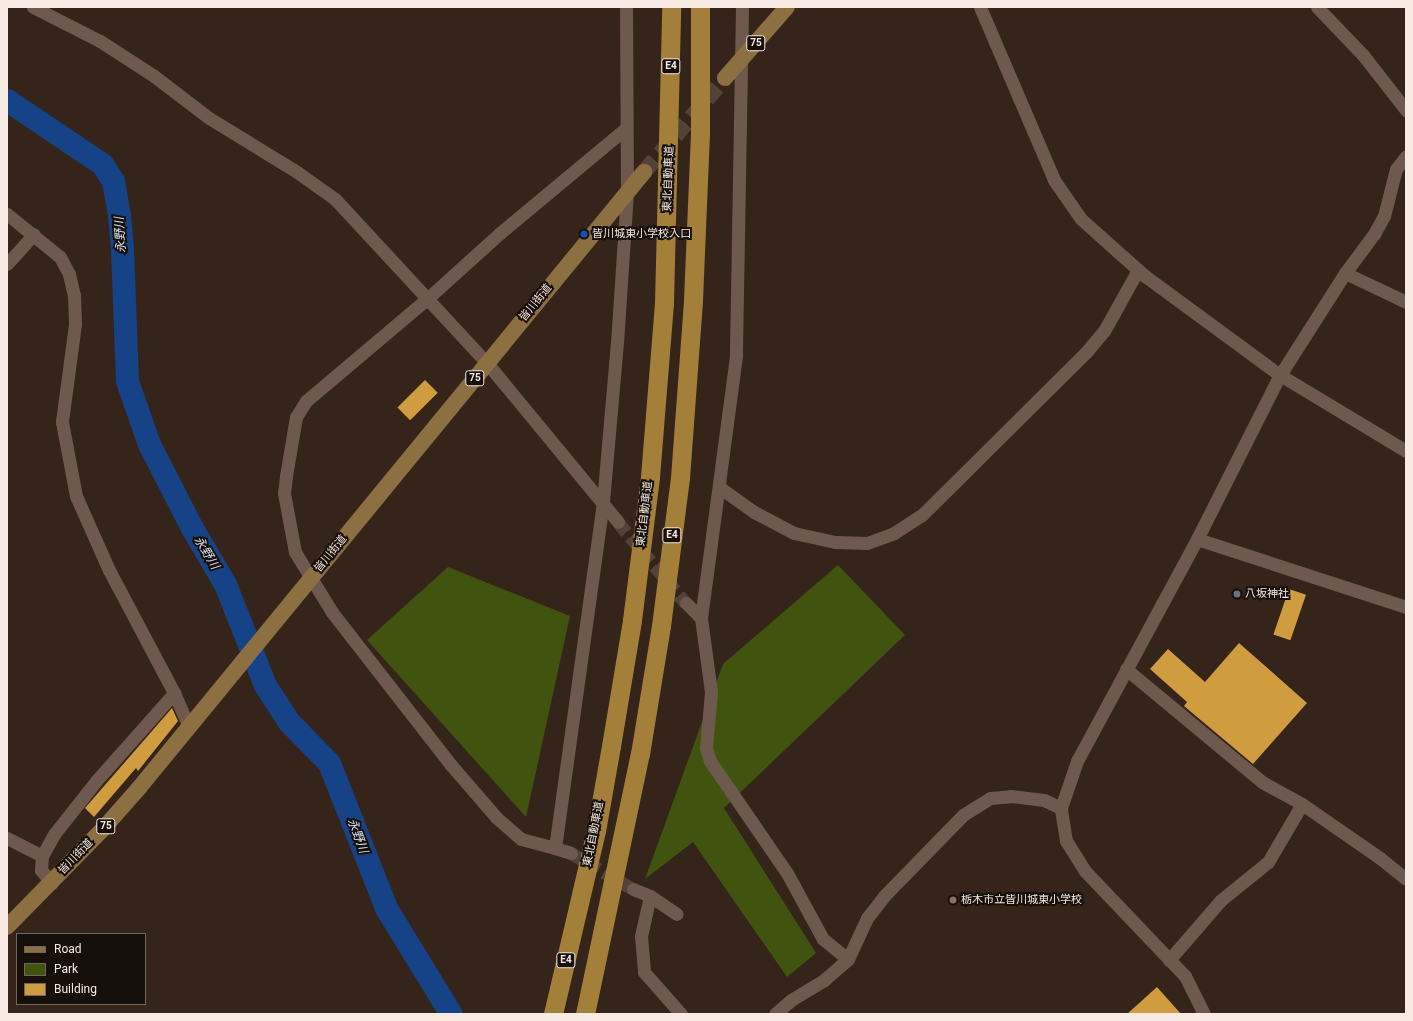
<!DOCTYPE html>
<meta charset="utf-8">
<style>
body{margin:0}
#map{position:relative;width:1413px;height:1021px;overflow:hidden;background:#352419;font-family:Roboto,"Noto Sans JP",sans-serif}
div>[style]{position:absolute}
.green>*{inset:0;background:#405410}
.river>*{height:23px;margin:-11.5px;padding:0 11.5px;transform-origin:11.5px;border-radius:11.5px;background:#164387}
.building>*{inset:0;background:#cf9c40;transform-origin:0 0}
.minor-tunnel>*{height:13px;margin-top:-6.5px;transform-origin:0;background:repeating-linear-gradient(90deg,#524237 0 13px,transparent 0 19px)}
.major-tunnel>*{height:16px;margin-top:-8px;transform-origin:0;background:repeating-linear-gradient(90deg,#524237 0 16px,transparent 0 24px)}
.minor>*{height:13px;margin:-6.5px;padding:0 6.5px;transform-origin:6.5px;border-radius:6.5px;background:#6d594d}
.major>*{height:16px;margin:-8px;padding:0 8px;transform-origin:8px;border-radius:8px;background:#8d7041}
.highway>*{height:19px;margin:-9.5px;padding:0 9.5px;transform-origin:9.5px;border-radius:9.5px;background:#a37f39}
.dots>*{width:11px;height:11px;translate:-50% -50%;box-sizing:border-box;border:2px solid #170f0a;border-radius:50%}
span{translate:-50% -50%;white-space:nowrap;text-align:center;line-height:1.15;-webkit-text-stroke:4px #170f0a;paint-order:stroke}
.shield-label span{padding:1px 3px;background:#170f0a;border:1px solid;border-radius:3px;-webkit-text-stroke-width:0}
.shield-label{font-size:10px;color:#f6eae2;font-weight:700}
.street-label{font-size:11px;color:#f6eae2}
.poi-label{font-size:11px;color:#f6eae2}
.left{translate:0 -50%;text-align:left}
.water-label{font-size:12px;color:#d8e5f9;font-style:italic}
.frame{position:absolute;inset:0;border:8px solid #f6eae2;pointer-events:none}
.legend{position:absolute;left:16px;top:933px;width:130px;height:72px;box-sizing:border-box;background:#170f0a;border:1px solid #706760;margin:0;padding:5px 7px;list-style:none;font-size:12px;color:#f6eae2}
.legend li{display:flex;align-items:center;gap:8px;height:20px}
.legend b{width:20px;border:1px solid #706760}
</style>
<div id="map">
<div class="green">
<div style="clip-path:polygon(838px 565px,905px 635px,724px 808px,816px 953px,787px 977px,693px 842px,645px 879px,723px 664px)"></div>
<div style="clip-path:polygon(448px 567px,570px 616px,526px 817px,367px 640px)"></div>
</div>
<div class="river">
<div style="left:7px;top:100px;width:115px;rotate:34deg"></div>
<div style="left:102px;top:164px;width:20px;rotate:57deg"></div>
<div style="left:113px;top:181px;width:34px;rotate:80deg"></div>
<div style="left:119px;top:214px;width:36px;rotate:85deg"></div>
<div style="left:122px;top:250px;width:131px;rotate:87.8deg"></div>
<div style="left:127px;top:381px;width:67px;rotate:70.8deg"></div>
<div style="left:149px;top:444px;width:94px;rotate:62.9deg"></div>
<div style="left:192px;top:528px;width:65px;rotate:59.5deg"></div>
<div style="left:225px;top:584px;width:109px;rotate:68.4deg"></div>
<div style="left:265px;top:685px;width:44px;rotate:57deg"></div>
<div style="left:289px;top:722px;width:57px;rotate:45.7deg"></div>
<div style="left:329px;top:763px;width:156px;rotate:68.5deg"></div>
<div style="left:386px;top:908px;width:124px;rotate:58.5deg"></div>
</div>
<div class="building">
<div style="left:425px;top:380px;width:18px;height:39px;rotate:45deg"></div>
<div style="left:1289px;top:589px;width:18px;height:48px;rotate:19deg"></div>
<div style="clip-path:polygon(1239px 643px,1307px 703px,1253px 764px,1184px 706px,1187px 702px,1150px 669px,1168px 649px,1205px 682px)"></div>
<div style="clip-path:polygon(172px 708px,178px 721px,138px 771px,136px 768px,94px 817px,85px 808px)"></div>
<div style="clip-path:polygon(1157px 987px,1181px 1014px,1127px 1014px)"></div>
</div>
<div class="minor-tunnel">
<div style="left:618px;top:522px;width:106px;rotate:50deg"></div>
<div style="left:571px;top:853px;width:72px;rotate:30.1deg"></div>
</div>
<div class="major-tunnel">
<div style="left:644px;top:172px;width:124px;rotate:-49.2deg"></div>
</div>
<div class="minor">
<div style="left:33px;top:7px;width:75px;rotate:26.9deg"></div>
<div style="left:100px;top:41px;width:64px;rotate:32.9deg"></div>
<div style="left:154px;top:76px;width:69px;rotate:37.4deg"></div>
<div style="left:209px;top:118px;width:103px;rotate:31.5deg"></div>
<div style="left:297px;top:172px;width:47px;rotate:35.4deg"></div>
<div style="left:335px;top:199px;width:224px;rotate:47.2deg"></div>
<div style="left:487px;top:363px;width:206px;rotate:50.5deg"></div>
<div style="left:742px;top:7px;width:349px;rotate:91deg"></div>
<div style="left:736px;top:356px;width:264px;rotate:97.6deg"></div>
<div style="left:701px;top:618px;width:75px;rotate:82.3deg"></div>
<div style="left:711px;top:692px;width:56px;rotate:95.1deg"></div>
<div style="left:706px;top:748px;width:14px;rotate:73deg"></div>
<div style="left:710px;top:761px;width:136px;rotate:55.5deg"></div>
<div style="left:787px;top:873px;width:75px;rotate:61.4deg"></div>
<div style="left:823px;top:939px;width:32px;rotate:39deg"></div>
<div style="left:980px;top:7px;width:188px;rotate:66.8deg"></div>
<div style="left:1054px;top:180px;width:47px;rotate:55.3deg"></div>
<div style="left:1081px;top:219px;width:86px;rotate:41.7deg"></div>
<div style="left:1145px;top:276px;width:167px;rotate:36.3deg"></div>
<div style="left:1280px;top:375px;width:147px;rotate:31.1deg"></div>
<div style="left:1317px;top:7px;width:66px;rotate:46.2deg"></div>
<div style="left:1363px;top:55px;width:70px;rotate:52deg"></div>
<div style="left:7px;top:214px;width:68px;rotate:39.1deg"></div>
<div style="left:60px;top:257px;width:19px;rotate:62deg"></div>
<div style="left:69px;top:274px;width:22px;rotate:77deg"></div>
<div style="left:74px;top:295px;width:29px;rotate:88deg"></div>
<div style="left:75px;top:324px;width:99px;rotate:97.6deg"></div>
<div style="left:62px;top:422px;width:75px;rotate:79.3deg"></div>
<div style="left:76px;top:496px;width:81px;rotate:66deg"></div>
<div style="left:109px;top:570px;width:139px;rotate:62.1deg"></div>
<div style="left:7px;top:264px;width:40px;rotate:-48deg"></div>
<div style="left:1345px;top:273px;width:68px;rotate:25.4deg"></div>
<div style="left:719px;top:487px;width:43px;rotate:35.5deg"></div>
<div style="left:754px;top:512px;width:45px;rotate:27.7deg"></div>
<div style="left:794px;top:533px;width:42px;rotate:12.4deg"></div>
<div style="left:835px;top:542px;width:32px;rotate:2deg"></div>
<div style="left:867px;top:543px;width:29px;rotate:-20deg"></div>
<div style="left:894px;top:533px;width:33px;rotate:-33deg"></div>
<div style="left:922px;top:515px;width:233px;rotate:-44.8deg"></div>
<div style="left:1087px;top:351px;width:26px;rotate:-50deg"></div>
<div style="left:1104px;top:331px;width:70px;rotate:-60.9deg"></div>
<div style="left:1197px;top:539px;width:220px;rotate:18deg"></div>
<div style="left:686px;top:603px;width:21px;rotate:45deg"></div>
<div style="left:1126px;top:669px;width:177px;rotate:39.7deg"></div>
<div style="left:1262px;top:782px;width:46px;rotate:28.8deg"></div>
<div style="left:1302px;top:804px;width:95px;rotate:34.7deg"></div>
<div style="left:1380px;top:858px;width:33px;rotate:39deg"></div>
<div style="left:7px;top:838px;width:39px;rotate:27deg"></div>
<div style="left:42px;top:856px;width:14px;rotate:94deg"></div>
<div style="left:41px;top:870px;width:17px;rotate:50deg"></div>
<div style="left:555px;top:848px;width:35px;rotate:-165deg"></div>
<div style="left:521px;top:839px;width:33px;rotate:-139deg"></div>
<div style="left:496px;top:817px;width:69px;rotate:-130.9deg"></div>
<div style="left:451px;top:765px;width:194px;rotate:-127.9deg"></div>
<div style="left:332px;top:612px;width:70px;rotate:-121.7deg"></div>
<div style="left:295px;top:552px;width:60px;rotate:-100.6deg"></div>
<div style="left:284px;top:493px;width:17px;rotate:-83deg"></div>
<div style="left:286px;top:476px;width:60px;rotate:-80.4deg"></div>
<div style="left:296px;top:417px;width:19px;rotate:-58deg"></div>
<div style="left:306px;top:401px;width:160px;rotate:-40.2deg"></div>
<div style="left:428px;top:298px;width:97px;rotate:-42.1deg"></div>
<div style="left:500px;top:233px;width:163px;rotate:-39.8deg"></div>
<div style="left:571px;top:853px;width:17px;rotate:-163deg"></div>
<div style="left:555px;top:848px;width:349px;rotate:-82.1deg"></div>
<div style="left:603px;top:502px;width:160px;rotate:-85deg"></div>
<div style="left:617px;top:343px;width:151px;rotate:-86.2deg"></div>
<div style="left:627px;top:192px;width:185px;rotate:-90.3deg"></div>
<div style="left:42px;top:856px;width:26px;rotate:-61deg"></div>
<div style="left:55px;top:833px;width:66px;rotate:-51.7deg"></div>
<div style="left:96px;top:781px;width:118px;rotate:-48.4deg"></div>
<div style="left:174px;top:693px;width:37px;rotate:66deg"></div>
<div style="left:633px;top:889px;width:18px;rotate:22deg"></div>
<div style="left:650px;top:896px;width:41px;rotate:102.7deg"></div>
<div style="left:641px;top:936px;width:36px;rotate:85deg"></div>
<div style="left:644px;top:972px;width:56px;rotate:48.6deg"></div>
<div style="left:650px;top:896px;width:32px;rotate:34deg"></div>
<div style="left:1169px;top:960px;width:79px;rotate:-49.1deg"></div>
<div style="left:1221px;top:900px;width:60px;rotate:-39deg"></div>
<div style="left:1268px;top:862px;width:67px;rotate:-59.6deg"></div>
<div style="left:775px;top:1014px;width:21px;rotate:-41deg"></div>
<div style="left:791px;top:1000px;width:39px;rotate:-31deg"></div>
<div style="left:824px;top:980px;width:32px;rotate:-41deg"></div>
<div style="left:848px;top:959px;width:45px;rotate:-65.1deg"></div>
<div style="left:867px;top:918px;width:28px;rotate:-52deg"></div>
<div style="left:884px;top:896px;width:113px;rotate:-45.7deg"></div>
<div style="left:963px;top:815px;width:32px;rotate:-32deg"></div>
<div style="left:990px;top:798px;width:21px;rotate:-5deg"></div>
<div style="left:1011px;top:796px;width:33px;rotate:7deg"></div>
<div style="left:1044px;top:800px;width:19px;rotate:25deg"></div>
<div style="left:1204px;top:1014px;width:42px;rotate:-116.6deg"></div>
<div style="left:1185px;top:976px;width:145px;rotate:-133.6deg"></div>
<div style="left:1085px;top:871px;width:36px;rotate:-122deg"></div>
<div style="left:1066px;top:841px;width:33px;rotate:-99deg"></div>
<div style="left:1061px;top:808px;width:50px;rotate:-71.2deg"></div>
<div style="left:1077px;top:761px;width:252px;rotate:-61.6deg"></div>
<div style="left:1197px;top:539px;width:184px;rotate:-63.2deg"></div>
<div style="left:1280px;top:375px;width:121px;rotate:-57.5deg"></div>
<div style="left:1345px;top:273px;width:49px;rotate:-53.4deg"></div>
<div style="left:1374px;top:234px;width:21px;rotate:-61deg"></div>
<div style="left:1384px;top:216px;width:49px;rotate:-75.7deg"></div>
<div style="left:1396px;top:169px;width:16px;rotate:-52deg"></div>
</div>
<div class="major">
<div style="left:725px;top:78px;width:94px;rotate:-48.9deg"></div>
<div style="left:7px;top:927px;width:136px;rotate:-45.6deg"></div>
<div style="left:102px;top:830px;width:56px;rotate:-48.6deg"></div>
<div style="left:139px;top:788px;width:797px;rotate:-50.65deg"></div>
</div>
<div class="highway">
<div style="left:553px;top:1014px;width:188px;rotate:-76.8deg"></div>
<div style="left:596px;top:831px;width:86px;rotate:-80deg"></div>
<div style="left:611px;top:746px;width:128px;rotate:-80.5deg"></div>
<div style="left:632px;top:620px;width:144px;rotate:-82.8deg"></div>
<div style="left:650px;top:477px;width:175px;rotate:-85.4deg"></div>
<div style="left:664px;top:303px;width:296px;rotate:-88.6deg"></div>
<div style="left:585px;top:1014px;width:266px;rotate:-78.1deg"></div>
<div style="left:640px;top:754px;width:130px;rotate:-80.7deg"></div>
<div style="left:661px;top:626px;width:149px;rotate:-82.7deg"></div>
<div style="left:680px;top:478px;width:178px;rotate:-85.8deg"></div>
<div style="left:693px;top:300px;width:168px;rotate:-87.6deg"></div>
<div style="left:700px;top:132px;width:125px;rotate:-90deg"></div>
</div>
<div class="dots">
<div style="left:584px;top:234px;background:#1a4fb4"></div>
<div style="left:1237px;top:594px;background:#6b7280"></div>
<div style="left:953px;top:900px;background:#8d6e63"></div>
</div>
<div class="shield-label">
<span style="left:756px;top:43px">75</span>
<span style="left:671px;top:66px">E4</span>
<span style="left:475px;top:378px">75</span>
<span style="left:672px;top:535px">E4</span>
<span style="left:106px;top:826px">75</span>
<span style="left:566px;top:960px">E4</span>
</div>
<div class="street-label">
<span style="left:669px;top:179px;rotate:-88deg">東北自動車道</span>
<span style="left:536px;top:303px;rotate:-51deg">皆川街道</span>
<span style="left:645px;top:514px;rotate:-83deg">東北自動車道</span>
<span style="left:331px;top:554px;rotate:-51deg">皆川街道</span>
<span style="left:594px;top:834px;rotate:-79deg">東北自動車道</span>
<span style="left:76px;top:857px;rotate:-46deg">皆川街道</span>
</div>
<div class="poi-label">
<span class="left" style="left:592px;top:234px">皆川城東小学校入口</span>
<span class="left" style="left:1245px;top:594px">八坂神社</span>
<span class="left" style="left:961px;top:900px">栃木市立皆川城東小学校</span>
</div>
<div class="water-label">
<span style="left:121px;top:235px;rotate:-94deg">永野川</span>
<span style="left:206px;top:553px;rotate:59deg">永野川</span>
<span style="left:357px;top:836px;rotate:69deg">永野川</span>
</div>
<div class="frame"></div>
<ul class="legend">
<li><b style="height:5px;background:#8d7041"></b>Road</li>
<li><b style="height:11px;background:#405410"></b>Park</li>
<li><b style="height:11px;background:#cf9c40"></b>Building</li>
</ul>
</div>
